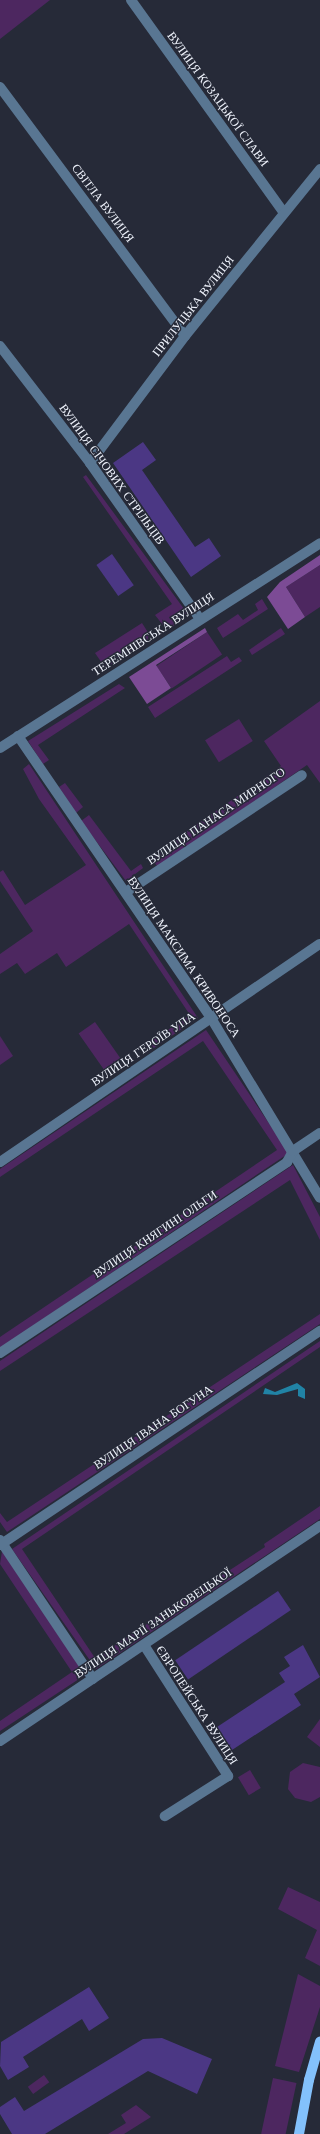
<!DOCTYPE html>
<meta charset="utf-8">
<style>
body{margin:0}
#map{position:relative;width:320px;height:2134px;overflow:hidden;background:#262a38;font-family:"Libre Baskerville",serif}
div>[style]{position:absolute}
.green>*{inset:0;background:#4d2760;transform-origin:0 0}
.forest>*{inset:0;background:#7c4b95}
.water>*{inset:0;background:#2183a5}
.building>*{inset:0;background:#4b3784;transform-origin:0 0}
.minor>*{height:10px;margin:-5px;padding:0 5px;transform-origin:5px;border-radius:5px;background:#597692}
.major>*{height:10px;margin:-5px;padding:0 5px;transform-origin:5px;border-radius:5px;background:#83c1fc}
span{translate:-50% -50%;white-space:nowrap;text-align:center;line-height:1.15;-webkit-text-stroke:3px #262a38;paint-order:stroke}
.street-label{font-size:12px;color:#eff3fc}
</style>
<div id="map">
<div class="green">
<div style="clip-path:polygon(0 0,50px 0,0 39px)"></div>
<div style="clip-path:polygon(86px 475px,187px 613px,172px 628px,166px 629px,155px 615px,172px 604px,83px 477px)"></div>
<div style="clip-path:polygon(320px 565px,320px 607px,305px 617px,286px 587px)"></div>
<div style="clip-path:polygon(262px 599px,268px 609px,223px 638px,217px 628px,238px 614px,243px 620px,258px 610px,255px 604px)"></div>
<div style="clip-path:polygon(142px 623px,149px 634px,147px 642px,109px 666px,104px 666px,95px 653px)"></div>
<div style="clip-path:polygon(281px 628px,285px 634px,252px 655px,249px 650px)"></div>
<div style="left:207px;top:632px;width:27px;height:61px;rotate:56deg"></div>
<div style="clip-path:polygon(227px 656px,231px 662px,239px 657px,242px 661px,155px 718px,148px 707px)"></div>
<div style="clip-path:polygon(119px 684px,125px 688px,38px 745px,49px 760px,43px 764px,28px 741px)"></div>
<div style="clip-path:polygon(320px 701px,320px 783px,307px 765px,158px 867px,150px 857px,281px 766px,264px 741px)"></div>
<div style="left:239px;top:719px;width:26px;height:40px;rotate:58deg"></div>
<div style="clip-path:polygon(29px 764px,198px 1018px,145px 1054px,141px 1048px,190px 1015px,129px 924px,66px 967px,57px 953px,25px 974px,17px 963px,0 974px,0 954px,33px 931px,0 881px,0 872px,3px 870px,25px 905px,86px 865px,39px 799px,23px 769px)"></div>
<div style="clip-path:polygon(65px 783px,83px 807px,76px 813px,59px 787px)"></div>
<div style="clip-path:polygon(89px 815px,131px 871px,141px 864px,143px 868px,126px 881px,81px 821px)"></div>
<div style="left:95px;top:1022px;width:44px;height:20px;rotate:55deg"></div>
<div style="clip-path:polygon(206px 1030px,289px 1153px,0 1348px,0 1337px,277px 1150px,203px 1041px,0 1177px,0 1169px)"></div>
<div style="clip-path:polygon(0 1036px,13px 1056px,0 1065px)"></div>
<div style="clip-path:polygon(293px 1165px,320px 1217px,320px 1240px,290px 1180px,0 1371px,0 1361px)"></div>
<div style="clip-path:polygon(320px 1314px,320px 1324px,7px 1532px,0 1522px,0 1513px,7px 1522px)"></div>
<div style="clip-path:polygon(320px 1341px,320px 1347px,22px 1549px,95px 1658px,265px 1547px,264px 1544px,320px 1506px,320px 1519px,96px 1669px,12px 1549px)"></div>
<div style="clip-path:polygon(2px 1551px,85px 1675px,0 1731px,0 1721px,72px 1672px,0 1564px)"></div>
<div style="clip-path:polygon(320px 1719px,320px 1747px,307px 1737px)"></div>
<div style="clip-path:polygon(303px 1763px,320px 1767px,320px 1797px,311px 1802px,295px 1798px,288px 1789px,290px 1772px)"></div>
<div style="left:250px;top:1770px;width:21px;height:14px;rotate:59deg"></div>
<div style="clip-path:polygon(288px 1887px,320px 1902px,320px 1966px,305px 1958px,317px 1930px,278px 1909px)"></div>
<div style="clip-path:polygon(298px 1974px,320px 1986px,320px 2007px,299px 2072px,275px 2066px)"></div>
<div style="left:44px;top:2075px;width:9px;height:20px;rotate:54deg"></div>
<div style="left:273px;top:2078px;width:24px;height:57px;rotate:12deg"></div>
<div style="clip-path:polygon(136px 2105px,151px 2117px,124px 2134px,108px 2134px,126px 2123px,121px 2115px)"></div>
</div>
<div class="forest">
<div style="clip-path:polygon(320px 555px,320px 565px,286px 587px,305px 617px,288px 629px,267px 597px,280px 582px)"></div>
<div style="clip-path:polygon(205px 628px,207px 632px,156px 665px,171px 688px,147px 704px,129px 677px)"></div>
</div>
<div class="water">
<div style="clip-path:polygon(297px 1383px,305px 1389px,305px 1399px,298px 1396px,298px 1389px,277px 1395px,263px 1394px,265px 1388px,275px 1392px)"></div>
</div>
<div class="building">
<div style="clip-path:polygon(143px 442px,156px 460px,142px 470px,195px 547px,209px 538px,221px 556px,191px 577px,113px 463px)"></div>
<div style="left:112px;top:554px;width:38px;height:19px;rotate:55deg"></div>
<div style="left:278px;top:1591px;width:23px;height:124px;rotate:56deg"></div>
<div style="clip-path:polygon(303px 1645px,320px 1677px,294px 1694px,301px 1705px,232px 1750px,217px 1727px,285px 1682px,279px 1673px,290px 1666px,284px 1657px)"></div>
<div style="clip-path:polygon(89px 1987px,109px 2018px,89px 2031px,82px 2019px,23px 2057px,29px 2067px,8px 2080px,0 2066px,1px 2042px)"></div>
<div style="clip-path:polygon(162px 2038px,212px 2059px,197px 2094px,148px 2071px,45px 2134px,12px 2134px,0 2114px,0 2107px,15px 2097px,24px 2111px,143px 2039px)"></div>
</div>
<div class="minor">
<div style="left:131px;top:0;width:262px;rotate:54.3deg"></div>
<div style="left:0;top:87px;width:310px;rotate:53.4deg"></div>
<div style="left:0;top:346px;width:148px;rotate:52.4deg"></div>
<div style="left:90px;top:463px;width:191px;rotate:54.8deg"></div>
<div style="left:90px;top:463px;width:159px;rotate:-53.2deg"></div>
<div style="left:185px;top:336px;width:215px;rotate:-51deg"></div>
<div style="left:18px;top:736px;width:342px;rotate:55.6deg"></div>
<div style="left:211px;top:1018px;width:210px;rotate:58.8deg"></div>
<div style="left:0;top:748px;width:380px;rotate:-32.6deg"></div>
<div style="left:126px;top:892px;width:211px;rotate:-33.6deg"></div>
<div style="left:0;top:1162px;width:387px;rotate:-34.3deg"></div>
<div style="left:0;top:1353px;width:345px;rotate:-33.6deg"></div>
<div style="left:287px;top:1162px;width:13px;rotate:-61deg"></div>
<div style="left:293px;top:1151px;width:32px;rotate:-34deg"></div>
<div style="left:0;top:1540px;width:167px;rotate:56.2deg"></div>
<div style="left:0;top:1545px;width:385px;rotate:-33.8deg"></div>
<div style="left:144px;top:1645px;width:156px;rotate:57.3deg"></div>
<div style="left:228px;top:1776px;width:75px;rotate:147.6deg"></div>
<div style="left:0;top:1741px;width:386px;rotate:-33.9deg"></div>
</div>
<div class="major">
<div style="left:299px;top:2134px;width:55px;rotate:-79.5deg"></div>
<div style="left:309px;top:2080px;width:40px;rotate:-74deg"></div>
</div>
<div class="street-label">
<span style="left:218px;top:99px;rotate:54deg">ВУЛИЦЯ КОЗАЦЬКОЇ СЛАВИ</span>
<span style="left:103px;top:203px;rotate:53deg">СВІТЛА ВУЛИЦЯ</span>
<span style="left:193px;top:306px;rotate:-52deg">ПРИЛУЦЬКА ВУЛИЦЯ</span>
<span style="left:112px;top:474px;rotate:54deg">ВУЛИЦЯ СІЧОВИХ СТРІЛЬЦІВ</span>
<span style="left:153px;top:634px;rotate:-33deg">ТЕРЕМНІВСЬКА ВУЛИЦЯ</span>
<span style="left:216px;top:816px;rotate:-34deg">ВУЛИЦЯ ПАНАСА МИРНОГО</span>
<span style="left:184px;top:957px;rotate:56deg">ВУЛИЦЯ МАКСИМА КРИВОНОСА</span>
<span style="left:143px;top:1049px;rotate:-34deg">ВУЛИЦЯ ГЕРОЇВ УПА</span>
<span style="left:155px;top:1234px;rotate:-34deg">ВУЛИЦЯ КНЯГИНІ ОЛЬГИ</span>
<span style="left:153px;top:1427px;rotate:-34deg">ВУЛИЦЯ ІВАНА БОГУНА</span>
<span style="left:153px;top:1623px;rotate:-34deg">ВУЛИЦЯ МАРІЇ ЗАНЬКОВЕЦЬКОЇ</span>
<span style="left:197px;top:1705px;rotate:57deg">ЄВРОПЕЙСЬКА ВУЛИЦЯ</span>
</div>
</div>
